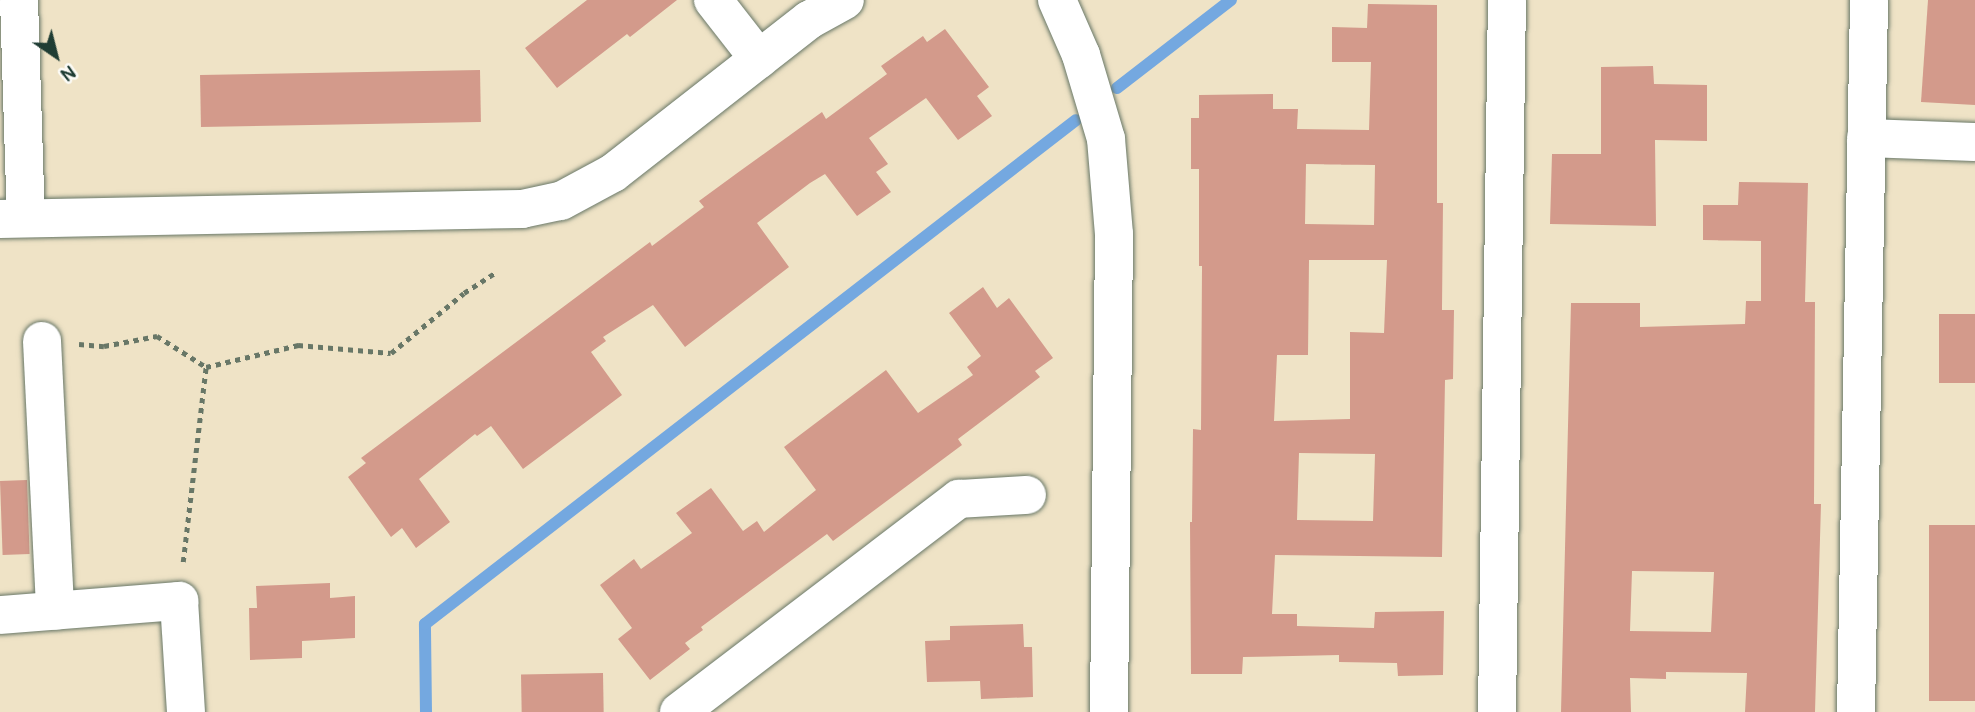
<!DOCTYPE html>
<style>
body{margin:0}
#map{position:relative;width:1975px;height:712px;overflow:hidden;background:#efe3c6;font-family:Pangolin,sans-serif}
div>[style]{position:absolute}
.stream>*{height:12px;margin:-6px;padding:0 6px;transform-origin:6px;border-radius:6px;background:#74a8e0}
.building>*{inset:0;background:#d39a8b;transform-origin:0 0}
.path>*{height:4.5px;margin-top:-2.25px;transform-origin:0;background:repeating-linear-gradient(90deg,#687767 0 5px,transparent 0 10px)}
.roads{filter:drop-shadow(0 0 2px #687767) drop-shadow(0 0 2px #687767)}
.minor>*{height:38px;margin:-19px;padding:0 19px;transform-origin:19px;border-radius:19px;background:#fff}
span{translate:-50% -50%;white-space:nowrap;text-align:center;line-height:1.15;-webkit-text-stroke:5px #fdfcf7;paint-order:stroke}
.north{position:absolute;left:21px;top:21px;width:70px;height:70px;-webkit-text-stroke:5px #fdfcf7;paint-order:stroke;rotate:145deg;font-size:19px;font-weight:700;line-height:28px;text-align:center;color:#1f3d34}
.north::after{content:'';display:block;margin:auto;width:24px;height:32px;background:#1f3d34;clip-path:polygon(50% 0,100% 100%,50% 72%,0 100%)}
</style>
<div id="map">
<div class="stream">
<div style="left:1117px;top:88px;width:144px;rotate:-37.7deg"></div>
<div style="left:426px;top:712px;width:88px;rotate:-90.7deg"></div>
<div style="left:425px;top:624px;width:823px;rotate:-37.75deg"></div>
</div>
<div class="building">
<div style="clip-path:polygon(587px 0,677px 0,630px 37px,627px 34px,557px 88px,525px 48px)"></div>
<div style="clip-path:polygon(1928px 0,1975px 0,1975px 105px,1921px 102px)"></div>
<div style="clip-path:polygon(evenodd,1368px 4px,1437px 5px,1437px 203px,1443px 203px,1442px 310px,1454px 310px,1453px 379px,1445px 380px,1442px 557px,1275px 555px,1272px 614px,1297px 614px,1297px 626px,1374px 628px,1375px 612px,1444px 611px,1443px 675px,1398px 676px,1397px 663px,1339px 662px,1339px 655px,1243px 657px,1242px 674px,1191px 674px,1190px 522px,1192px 522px,1193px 429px,1201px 430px,1202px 266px,1199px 266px,1199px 169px,1191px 169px,1191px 118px,1199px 118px,1199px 95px,1273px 94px,1273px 109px,1298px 109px,1297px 129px,1369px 130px,1371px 62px,1332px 62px,1332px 27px,1367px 28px,1368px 4px,1306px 164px,1375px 165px,1374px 225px,1305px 224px,1306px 164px,1368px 4px,1309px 260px,1387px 260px,1384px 333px,1350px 332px,1350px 419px,1274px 421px,1277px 355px,1308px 355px,1309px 260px,1368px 4px,1299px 453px,1375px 454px,1373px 521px,1297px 520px,1299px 453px)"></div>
<div style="clip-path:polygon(945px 29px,989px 87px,977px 96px,992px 116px,958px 140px,926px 98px,869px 138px,888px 164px,876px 172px,891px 192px,857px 216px,825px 174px,810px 183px,757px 223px,789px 267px,685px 347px,653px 305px,603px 337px,606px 341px,591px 352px,622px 395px,523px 469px,491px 426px,477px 436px,475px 434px,419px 479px,450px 522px,416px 548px,402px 528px,391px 537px,348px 477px,366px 463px,361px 458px,650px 242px,652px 246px,704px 207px,699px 201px,740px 171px,822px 112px,826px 119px,887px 74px,881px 66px,923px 36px,927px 42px)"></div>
<div style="clip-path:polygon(1653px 66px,1654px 84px,1707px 85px,1707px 141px,1655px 140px,1656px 226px,1550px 224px,1552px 154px,1601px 154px,1601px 67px)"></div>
<div style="left:480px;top:70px;width:52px;height:280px;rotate:89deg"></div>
<div style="clip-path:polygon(evenodd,1739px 182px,1808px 183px,1805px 302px,1815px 302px,1814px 504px,1821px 504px,1815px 712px,1745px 712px,1747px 673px,1666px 672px,1666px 679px,1630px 678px,1631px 712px,1561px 712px,1571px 303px,1640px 303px,1640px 327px,1745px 324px,1746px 301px,1761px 301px,1761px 241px,1703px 240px,1703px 205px,1738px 205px,1739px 182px,1632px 571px,1714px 572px,1711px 632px,1630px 631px,1632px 571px)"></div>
<div style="clip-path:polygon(983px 287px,997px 308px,1009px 298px,1053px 358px,1035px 371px,1040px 377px,958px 439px,962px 445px,833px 541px,827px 534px,701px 627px,703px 630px,685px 643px,690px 649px,650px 680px,618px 639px,632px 628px,600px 585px,634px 559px,641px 569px,692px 533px,676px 513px,711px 488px,743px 531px,757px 521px,764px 532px,816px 490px,784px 447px,886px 370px,918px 413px,973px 375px,967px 367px,981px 356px,949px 313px)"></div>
<div style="left:1939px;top:314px;width:36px;height:69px"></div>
<div style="left:27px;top:480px;width:74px;height:27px;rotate:88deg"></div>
<div style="left:1929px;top:525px;width:46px;height:176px"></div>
<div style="clip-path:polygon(330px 583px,330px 598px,355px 596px,355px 638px,302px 641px,302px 658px,250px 660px,249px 608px,257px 608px,256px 586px)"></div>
<div style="clip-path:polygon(1023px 624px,1024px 647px,1032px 647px,1033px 697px,981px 699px,980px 681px,927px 682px,925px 641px,950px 640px,950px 626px)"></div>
<div style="left:603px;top:673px;width:39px;height:82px;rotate:89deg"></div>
</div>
<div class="path">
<div style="left:79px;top:344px;width:25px;rotate:5deg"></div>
<div style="left:104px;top:346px;width:54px;rotate:-10.7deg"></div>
<div style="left:157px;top:336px;width:58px;rotate:32.3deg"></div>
<div style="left:206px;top:367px;width:95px;rotate:-13.4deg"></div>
<div style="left:298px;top:345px;width:93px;rotate:4.9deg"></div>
<div style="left:391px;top:353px;width:94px;rotate:-39.4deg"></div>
<div style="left:464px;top:293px;width:38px;rotate:-33deg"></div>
<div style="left:183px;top:562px;width:196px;rotate:-83.3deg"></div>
</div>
<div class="roads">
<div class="minor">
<div style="left:19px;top:0;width:218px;rotate:88.2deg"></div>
<div style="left:713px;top:0;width:75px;rotate:52.1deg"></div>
<div style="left:1057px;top:0;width:60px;rotate:66.4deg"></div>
<div style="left:1081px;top:55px;width:88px;rotate:73.4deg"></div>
<div style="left:1106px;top:139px;width:95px;rotate:85.2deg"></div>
<div style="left:1114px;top:234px;width:478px;rotate:90.6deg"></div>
<div style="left:1866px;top:138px;width:109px;rotate:2.1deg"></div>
<div style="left:0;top:219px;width:522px;rotate:-1.1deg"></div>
<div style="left:522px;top:209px;width:40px;rotate:-12deg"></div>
<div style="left:561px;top:201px;width:59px;rotate:-28.3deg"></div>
<div style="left:613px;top:173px;width:249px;rotate:-38deg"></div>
<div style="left:809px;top:20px;width:41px;rotate:-29.1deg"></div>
<div style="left:42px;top:341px;width:270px;rotate:87.2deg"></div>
<div style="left:0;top:615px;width:180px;rotate:-4.5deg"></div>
<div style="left:179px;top:601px;width:111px;rotate:86.4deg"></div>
<div style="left:679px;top:712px;width:352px;rotate:-37.3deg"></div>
<div style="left:959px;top:499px;width:68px;rotate:-3.4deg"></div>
<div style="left:1497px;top:712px;width:712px;rotate:-89.2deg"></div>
<div style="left:1856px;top:712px;width:712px;rotate:-88.95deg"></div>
</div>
</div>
<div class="north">N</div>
</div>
